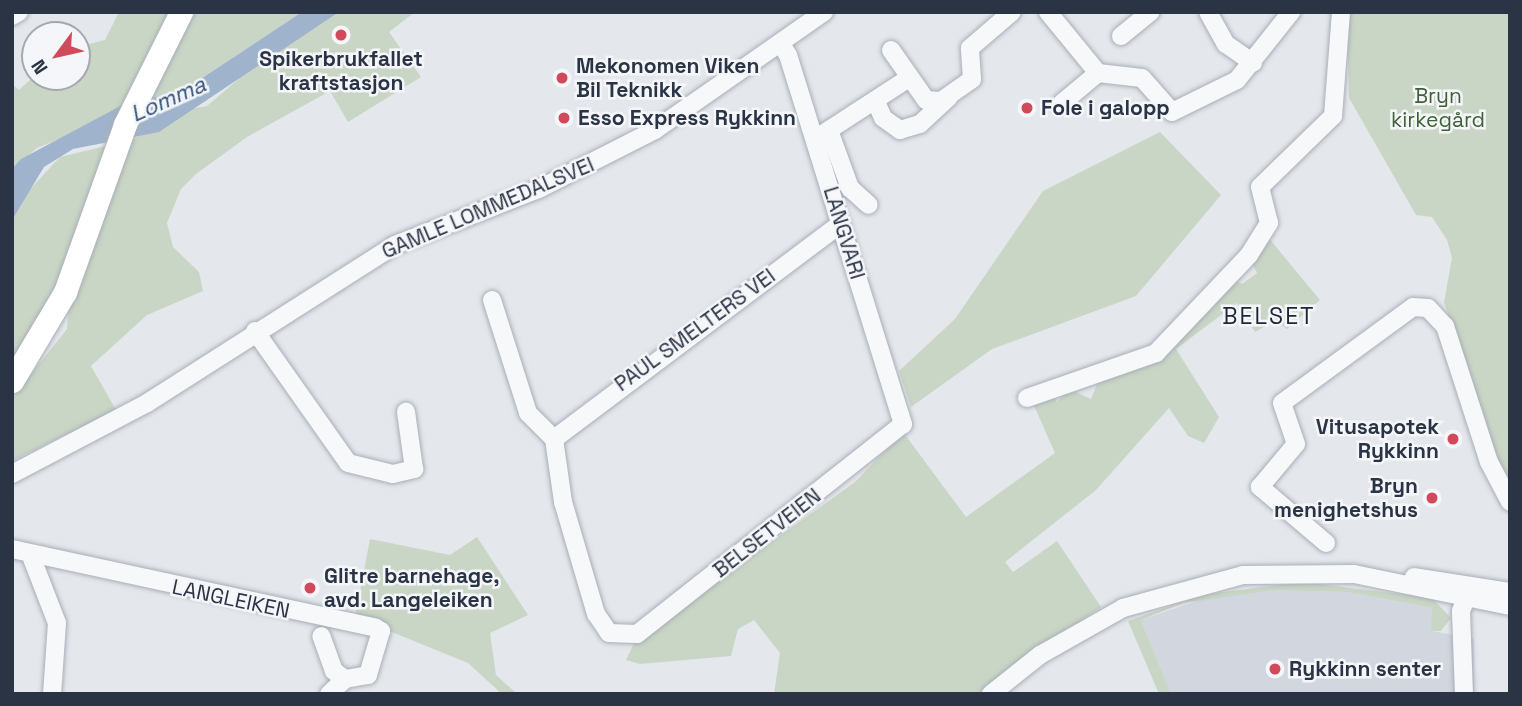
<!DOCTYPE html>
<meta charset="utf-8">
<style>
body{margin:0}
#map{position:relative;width:1522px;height:706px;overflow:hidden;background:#e4e7ec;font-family:"Space Grotesk",sans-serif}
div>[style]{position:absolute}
.built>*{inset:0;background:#d2d6de}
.green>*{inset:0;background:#c9d6c5}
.water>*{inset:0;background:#9fb4cc}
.roads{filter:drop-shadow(0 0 2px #a9aeb7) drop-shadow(0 0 2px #a9aeb7)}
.minor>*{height:18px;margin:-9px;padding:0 9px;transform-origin:9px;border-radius:9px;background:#f7f8fa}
.major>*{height:23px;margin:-11.5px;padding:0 11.5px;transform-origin:11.5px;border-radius:11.5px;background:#fff}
.dots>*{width:19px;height:19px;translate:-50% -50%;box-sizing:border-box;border:4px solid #f4f6f9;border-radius:50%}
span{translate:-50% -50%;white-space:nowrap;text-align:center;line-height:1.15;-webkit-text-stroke:5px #f4f6f9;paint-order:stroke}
.poi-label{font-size:21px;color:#2b3445;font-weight:700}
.left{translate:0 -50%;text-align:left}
.right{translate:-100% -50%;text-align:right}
.park-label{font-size:21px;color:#3f6138}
.street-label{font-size:21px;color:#2b3445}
.water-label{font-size:23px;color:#34527a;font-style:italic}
.neighbourhood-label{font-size:23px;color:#1d2536;letter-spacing:2px}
.frame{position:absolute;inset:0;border:14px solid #2b3445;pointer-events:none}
.north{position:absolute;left:21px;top:21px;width:70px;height:70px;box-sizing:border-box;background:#f4f6f9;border:2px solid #a4a8b1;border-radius:50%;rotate:237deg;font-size:19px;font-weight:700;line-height:28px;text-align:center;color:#2b3445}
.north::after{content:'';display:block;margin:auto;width:24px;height:32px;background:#d1495b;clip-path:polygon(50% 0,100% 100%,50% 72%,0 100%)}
</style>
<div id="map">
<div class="built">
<div style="clip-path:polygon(1273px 590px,1347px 592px,1432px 608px,1432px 631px,1474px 639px,1474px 694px,1171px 694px,1141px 620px,1209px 597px)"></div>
</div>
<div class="green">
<div style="clip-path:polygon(119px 12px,171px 12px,126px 103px,105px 120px,37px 148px,12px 169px,12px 84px,19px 90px,35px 75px,77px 77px,77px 47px,105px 40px)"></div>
<div style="clip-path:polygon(191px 12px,302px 12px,181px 92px,143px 102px)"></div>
<div style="clip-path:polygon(339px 12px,415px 12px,389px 32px,421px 77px,348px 122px,330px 91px,247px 137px,196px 174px,181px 189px,167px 223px,173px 247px,199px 272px,203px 291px,147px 315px,91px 366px,116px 410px,12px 461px,12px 398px,67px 329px,69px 303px,127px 143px,184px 110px,207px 106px,249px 70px)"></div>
<div style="clip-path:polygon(1347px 12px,1510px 12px,1510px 481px,1490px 444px,1444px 302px,1452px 258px,1447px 240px,1432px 217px,1416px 215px,1349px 98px)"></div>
<div style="clip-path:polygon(1160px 132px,1221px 195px,1136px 296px,992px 349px,911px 407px,899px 371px,955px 319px,1043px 191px)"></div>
<div style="clip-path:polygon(110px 145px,58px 284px,12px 365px,12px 220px,21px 199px,60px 157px)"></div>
<div style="clip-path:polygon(1267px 236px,1320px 300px,1287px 329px,1274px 321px,1255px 332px,1237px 303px,1176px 349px,1219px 417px,1204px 443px,1188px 436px,1169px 408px,1096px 490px,1005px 562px,1013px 572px,1057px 541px,1101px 607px,977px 694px,774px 694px,780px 653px,754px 620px,738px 629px,731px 656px,640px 664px,626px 660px,635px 641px,855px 482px,903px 432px,966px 517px,1055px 453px,1032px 401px,1053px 393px,1057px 402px,1069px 389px,1091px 399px,1099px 379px,1148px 361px,1236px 281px,1242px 284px,1257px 273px,1250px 260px)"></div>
<div style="clip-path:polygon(477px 537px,528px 615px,490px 633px,496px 675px,517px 694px,502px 694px,468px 663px,355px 617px,370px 539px,450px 555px)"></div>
<div style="clip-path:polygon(1302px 582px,1432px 598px,1451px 618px,1441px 631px,1431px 631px,1432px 608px,1347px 592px,1273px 590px,1183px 603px,1141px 620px,1171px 694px,1159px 694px,1128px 621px,1201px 595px)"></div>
</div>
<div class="water">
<div style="clip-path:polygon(302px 12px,339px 12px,159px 132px,73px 149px,44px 167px,12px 220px,12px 169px,21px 159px,126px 103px,181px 92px)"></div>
</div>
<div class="roads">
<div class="minor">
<div style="left:1048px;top:12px;width:79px;rotate:50.7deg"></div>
<div style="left:1098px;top:73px;width:44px;rotate:6.5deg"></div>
<div style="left:1142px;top:78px;width:45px;rotate:48.6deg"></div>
<div style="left:1172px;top:112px;width:72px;rotate:-26.2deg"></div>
<div style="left:1237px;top:80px;width:87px;rotate:-51.5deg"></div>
<div style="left:1208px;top:12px;width:37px;rotate:61deg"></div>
<div style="left:1226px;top:44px;width:33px;rotate:35deg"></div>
<div style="left:12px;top:16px;width:8px;rotate:-30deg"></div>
<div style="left:1121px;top:36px;width:38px;rotate:-39deg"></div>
<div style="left:781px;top:44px;width:13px;rotate:58deg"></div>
<div style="left:788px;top:55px;width:387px;rotate:72.7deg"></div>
<div style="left:903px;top:424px;width:339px;rotate:141.7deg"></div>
<div style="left:637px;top:634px;width:28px;rotate:-178deg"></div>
<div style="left:609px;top:633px;width:23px;rotate:-124deg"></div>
<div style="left:596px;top:614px;width:117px;rotate:-106.4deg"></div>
<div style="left:563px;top:502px;width:64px;rotate:-98.1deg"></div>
<div style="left:554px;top:439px;width:358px;rotate:-36.9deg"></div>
<div style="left:891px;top:50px;width:61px;rotate:55deg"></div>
<div style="left:926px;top:100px;width:15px;rotate:4deg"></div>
<div style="left:941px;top:101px;width:38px;rotate:-35deg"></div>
<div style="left:972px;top:79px;width:31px;rotate:-94deg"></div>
<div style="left:970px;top:48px;width:55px;rotate:-40.6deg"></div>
<div style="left:876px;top:102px;width:17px;rotate:66deg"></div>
<div style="left:883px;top:118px;width:21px;rotate:35deg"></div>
<div style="left:900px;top:130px;width:21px;rotate:-17deg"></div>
<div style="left:920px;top:124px;width:40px;rotate:-43deg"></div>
<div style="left:1062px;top:103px;width:47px;rotate:-39.8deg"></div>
<div style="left:830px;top:133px;width:59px;rotate:70deg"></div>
<div style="left:850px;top:188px;width:25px;rotate:42deg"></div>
<div style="left:815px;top:139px;width:112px;rotate:-33deg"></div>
<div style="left:492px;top:300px;width:119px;rotate:72.3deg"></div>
<div style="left:528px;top:413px;width:37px;rotate:45deg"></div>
<div style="left:255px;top:331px;width:161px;rotate:54.8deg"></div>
<div style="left:348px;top:463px;width:46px;rotate:13.7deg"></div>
<div style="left:393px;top:474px;width:22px;rotate:-13deg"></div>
<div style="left:414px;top:469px;width:58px;rotate:-98deg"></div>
<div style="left:1027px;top:398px;width:137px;rotate:-19.2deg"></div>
<div style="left:1156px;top:353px;width:135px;rotate:-46.5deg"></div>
<div style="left:1249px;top:255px;width:38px;rotate:-58deg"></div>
<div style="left:1269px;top:223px;width:37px;rotate:-104deg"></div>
<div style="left:1260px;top:187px;width:102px;rotate:-44.2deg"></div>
<div style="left:1333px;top:116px;width:104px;rotate:-85.6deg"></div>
<div style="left:12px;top:474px;width:153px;rotate:-27.7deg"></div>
<div style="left:147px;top:403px;width:294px;rotate:-32.5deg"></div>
<div style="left:395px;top:245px;width:155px;rotate:-21.3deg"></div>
<div style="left:539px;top:189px;width:130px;rotate:-27deg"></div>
<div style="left:655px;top:130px;width:206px;rotate:-34.9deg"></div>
<div style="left:1326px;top:543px;width:87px;rotate:-139.7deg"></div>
<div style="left:1260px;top:487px;width:56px;rotate:-50.1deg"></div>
<div style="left:1296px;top:444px;width:43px;rotate:-108.9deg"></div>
<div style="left:1282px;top:403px;width:162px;rotate:-36.2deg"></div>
<div style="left:1413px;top:307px;width:15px;rotate:4deg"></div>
<div style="left:1428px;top:308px;width:25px;rotate:47deg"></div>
<div style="left:1445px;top:326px;width:143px;rotate:72.1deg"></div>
<div style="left:1489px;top:462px;width:45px;rotate:62.3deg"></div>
<div style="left:12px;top:549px;width:372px;rotate:12.2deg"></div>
<div style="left:376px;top:628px;width:6px;rotate:31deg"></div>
<div style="left:381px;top:631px;width:46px;rotate:106.5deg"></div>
<div style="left:368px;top:675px;width:23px;rotate:170deg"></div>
<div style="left:345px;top:679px;width:14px;rotate:-144deg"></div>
<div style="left:334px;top:671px;width:37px;rotate:-110deg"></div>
<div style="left:31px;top:556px;width:72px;rotate:68.8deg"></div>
<div style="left:57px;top:623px;width:71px;rotate:94deg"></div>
<div style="left:1414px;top:577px;width:97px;rotate:8.9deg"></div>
<div style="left:329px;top:694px;width:22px;rotate:-43deg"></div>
<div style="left:991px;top:694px;width:63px;rotate:-38.5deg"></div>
<div style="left:1040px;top:655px;width:95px;rotate:-29.5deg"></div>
<div style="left:1123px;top:608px;width:124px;rotate:-15.4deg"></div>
<div style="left:1243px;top:575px;width:111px;rotate:-0.5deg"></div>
<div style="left:1354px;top:574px;width:159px;rotate:11.6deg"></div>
<div style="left:1464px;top:694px;width:83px;rotate:-92.1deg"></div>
<div style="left:1461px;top:611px;width:26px;rotate:-69deg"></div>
</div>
<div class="major">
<div style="left:12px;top:381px;width:104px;rotate:-59.2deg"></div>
<div style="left:65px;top:292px;width:178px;rotate:-70.3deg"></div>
<div style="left:125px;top:124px;width:125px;rotate:-63.4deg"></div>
</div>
</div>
<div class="dots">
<div style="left:341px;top:35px;background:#d1495b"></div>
<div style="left:562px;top:78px;background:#d1495b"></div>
<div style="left:1027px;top:108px;background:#d1495b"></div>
<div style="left:564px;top:118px;background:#d1495b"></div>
<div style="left:1453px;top:439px;background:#d1495b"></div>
<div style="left:1432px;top:498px;background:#d1495b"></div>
<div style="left:310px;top:588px;background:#d1495b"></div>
<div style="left:1275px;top:669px;background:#d1495b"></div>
</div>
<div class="poi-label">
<span style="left:341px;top:71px">Spikerbrukfallet<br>kraftstasjon</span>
<span class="left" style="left:576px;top:78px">Mekonomen Viken<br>Bil Teknikk</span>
<span class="left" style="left:1041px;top:108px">Fole i galopp</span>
<span class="left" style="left:578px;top:118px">Esso Express Rykkinn</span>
<span class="right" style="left:1439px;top:439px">Vitusapotek<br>Rykkinn</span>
<span class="right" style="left:1418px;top:498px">Bryn<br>menighetshus</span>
<span class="left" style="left:324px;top:588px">Glitre barnehage,<br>avd. Langeleiken</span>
<span class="left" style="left:1289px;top:669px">Rykkinn senter</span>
</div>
<div class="park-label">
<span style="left:1438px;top:108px">Bryn<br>kirkegård</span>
</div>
<div class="street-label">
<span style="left:488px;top:208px;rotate:-23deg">GAMLE LOMMEDALSVEI</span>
<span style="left:844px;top:233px;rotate:73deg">LANGVARI</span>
<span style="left:695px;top:330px;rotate:-36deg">PAUL SMELTERS VEI</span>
<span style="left:767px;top:533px;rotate:-38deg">BELSETVEIEN</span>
<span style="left:231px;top:599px;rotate:12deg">LANGLEIKEN</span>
</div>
<div class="water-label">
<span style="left:168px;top:99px;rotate:-24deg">Lomma</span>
</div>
<div class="neighbourhood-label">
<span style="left:1269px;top:316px">BELSET</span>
</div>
<div class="frame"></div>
<div class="north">N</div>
</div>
